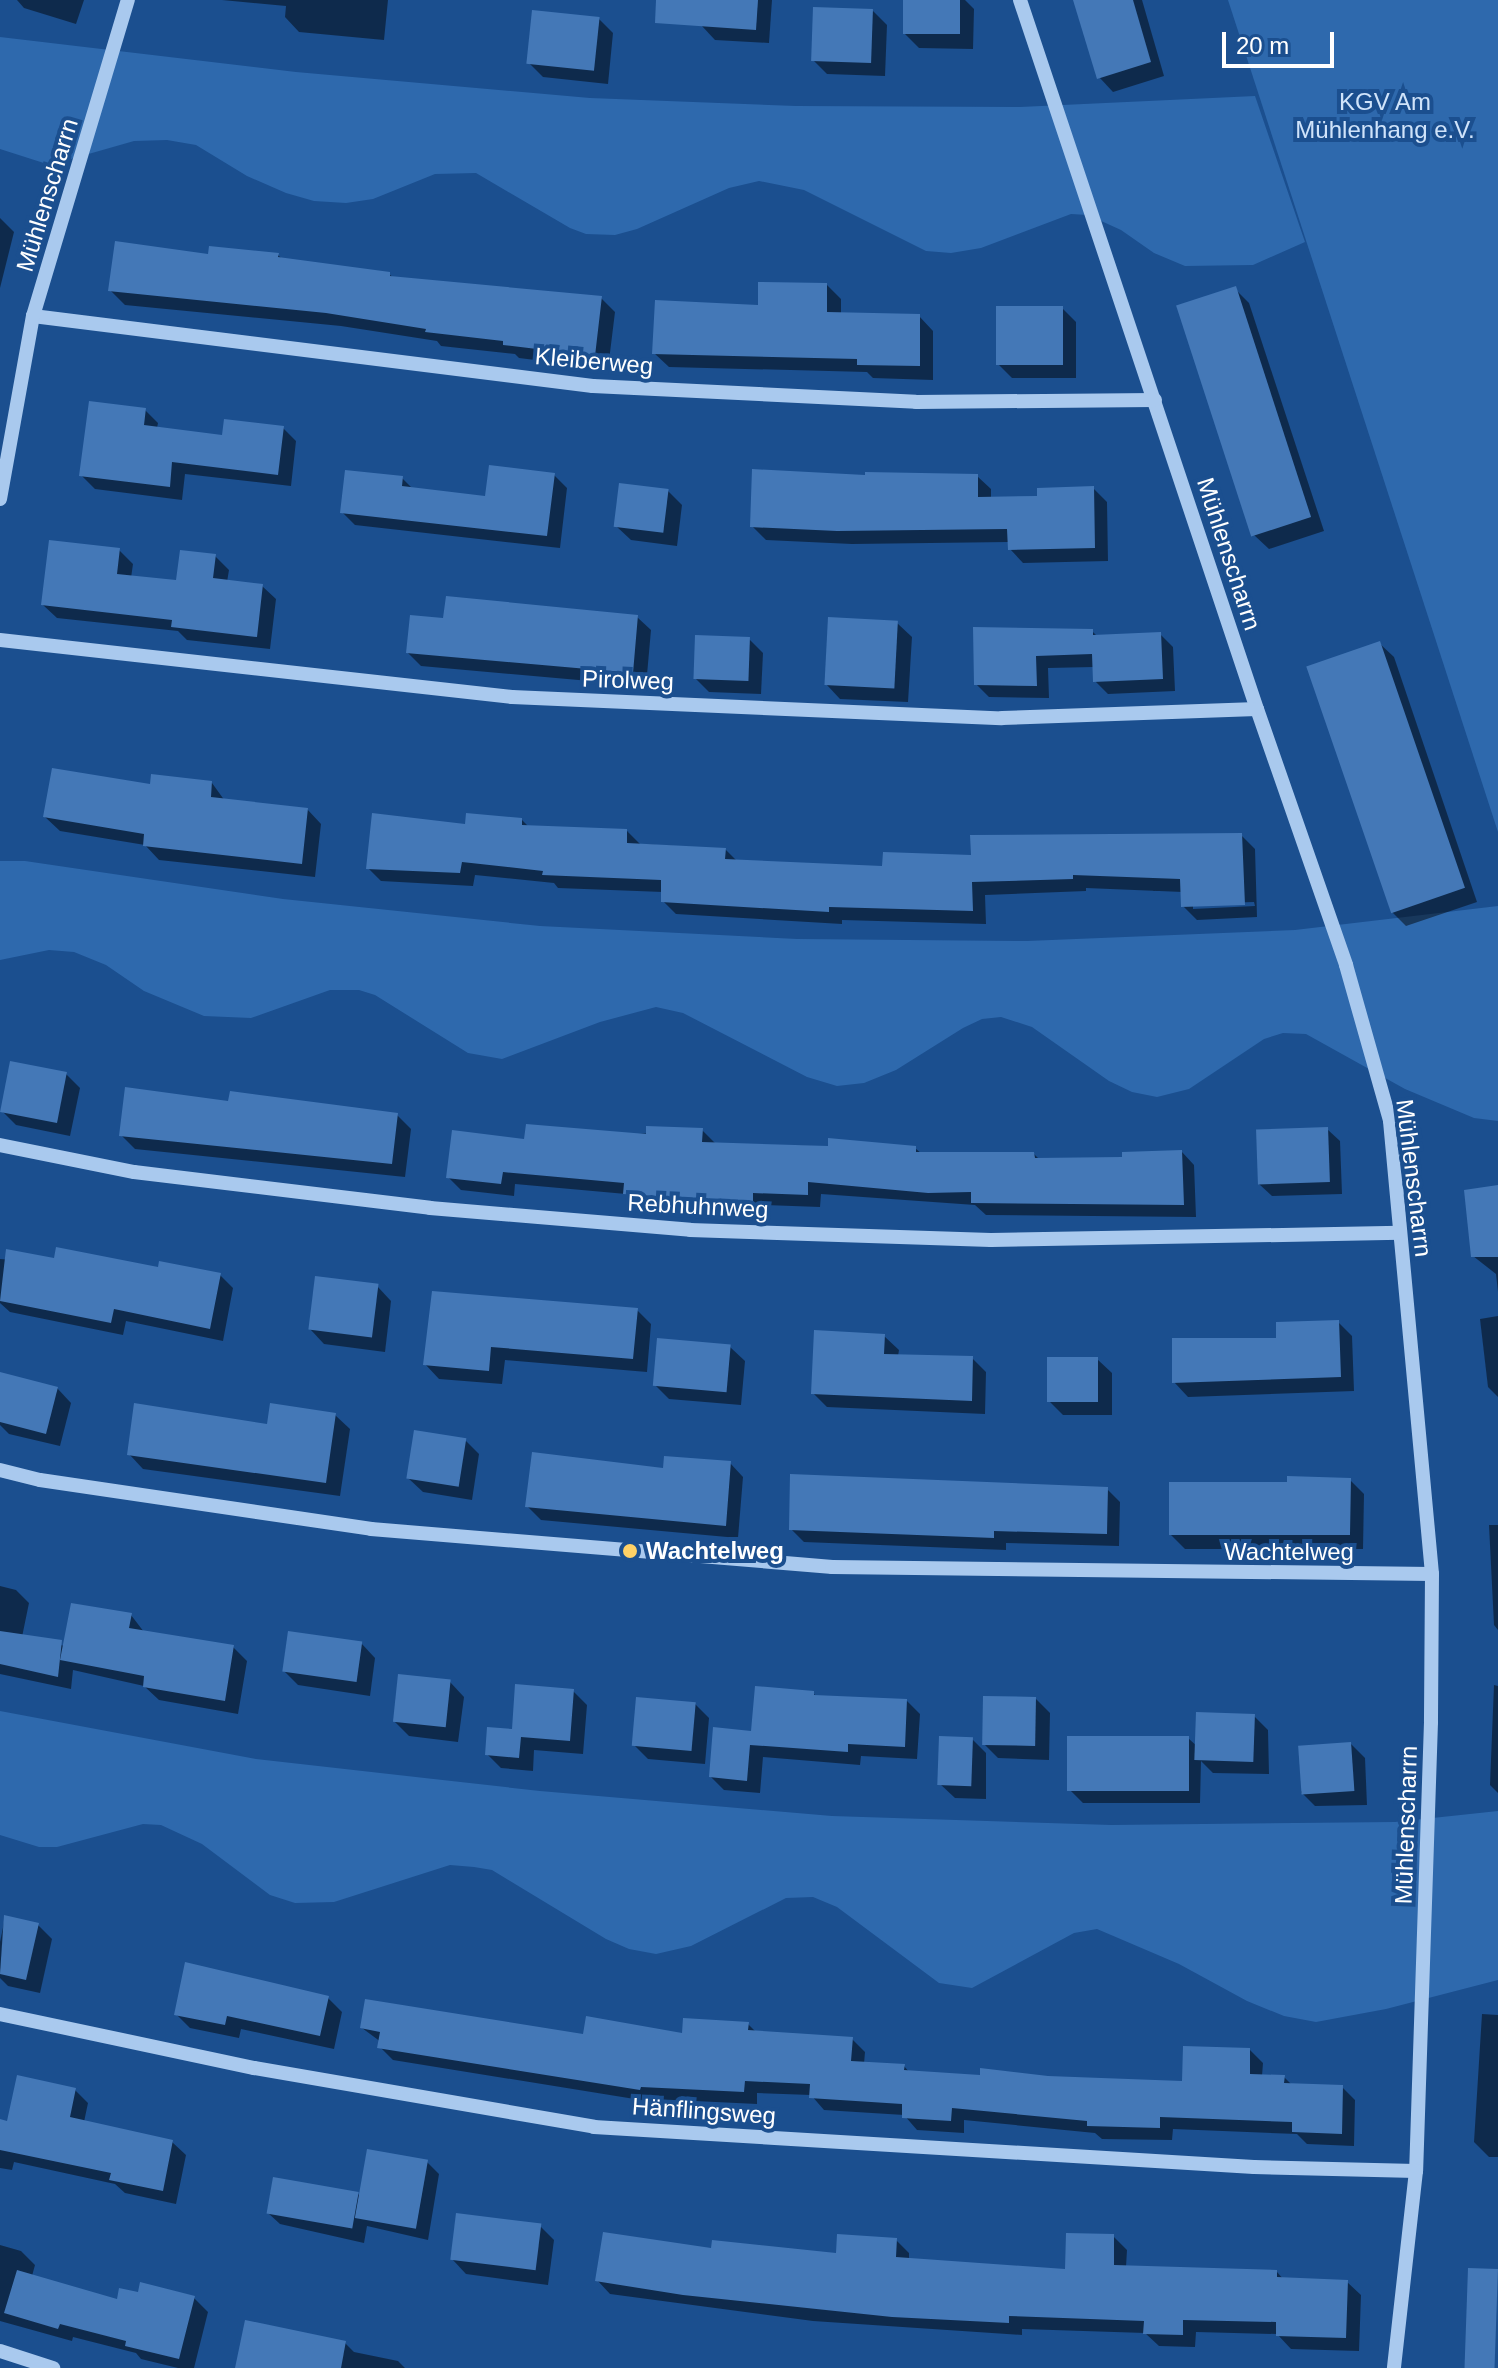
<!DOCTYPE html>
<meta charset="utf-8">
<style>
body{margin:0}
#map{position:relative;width:1498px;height:2368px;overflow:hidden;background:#1b4f8f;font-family:Helvetica,sans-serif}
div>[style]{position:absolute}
.green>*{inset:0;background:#2e69ad}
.shadow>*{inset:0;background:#0007}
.building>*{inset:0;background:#4478b7;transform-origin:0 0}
.minor>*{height:14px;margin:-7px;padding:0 7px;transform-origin:7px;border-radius:7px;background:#a9c9ee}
.dots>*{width:22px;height:22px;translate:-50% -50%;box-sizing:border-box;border:4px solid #1b4f8f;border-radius:50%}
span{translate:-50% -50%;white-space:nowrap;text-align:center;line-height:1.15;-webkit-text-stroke:8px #1b4f8f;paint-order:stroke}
.park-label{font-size:24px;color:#cfe3fa}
.street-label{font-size:24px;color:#fff}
.poi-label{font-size:24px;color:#fff;font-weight:700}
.left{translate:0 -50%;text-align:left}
.scale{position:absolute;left:1222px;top:32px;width:112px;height:36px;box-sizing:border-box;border:4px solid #fff;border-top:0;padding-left:10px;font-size:24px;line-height:28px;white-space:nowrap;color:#fff;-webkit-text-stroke:6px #1b4f8f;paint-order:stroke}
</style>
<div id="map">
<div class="green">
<div style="clip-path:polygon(1228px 0,1498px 0,1498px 832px)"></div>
<div style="clip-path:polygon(0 37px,296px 72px,590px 98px,796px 106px,1020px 107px,1255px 96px,1305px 242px,1253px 265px,1185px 266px,1154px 253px,1121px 230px,1088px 215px,1071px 214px,981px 248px,951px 253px,926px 251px,804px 190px,759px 181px,729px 188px,637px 229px,615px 235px,586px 234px,570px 228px,476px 173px,435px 174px,373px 199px,346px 203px,314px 201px,286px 193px,247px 176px,196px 145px,167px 140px,134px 141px,50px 165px,0 149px)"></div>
<div style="clip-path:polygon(0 861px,25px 861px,283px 899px,540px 926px,797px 939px,1027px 941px,1295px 930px,1498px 906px,1498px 1121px,1474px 1118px,1405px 1089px,1306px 1034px,1283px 1033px,1264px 1039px,1189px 1089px,1157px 1097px,1132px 1092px,1109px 1081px,1032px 1027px,1001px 1017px,982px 1019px,963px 1028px,896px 1070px,864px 1083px,837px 1086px,807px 1077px,683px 1013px,656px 1007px,600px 1022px,502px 1059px,468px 1053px,375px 995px,359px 990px,330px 990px,251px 1018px,204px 1016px,144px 991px,106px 965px,74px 952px,49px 950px,0 960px)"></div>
<div style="clip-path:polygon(0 1711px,256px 1759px,540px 1791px,832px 1816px,1111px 1825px,1395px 1822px,1498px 1811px,1498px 1980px,1386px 2009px,1316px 2022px,1284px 2016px,1247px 2001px,1179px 1964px,1097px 1929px,1074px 1933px,972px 1988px,939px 1983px,837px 1907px,813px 1897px,786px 1898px,691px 1946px,656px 1954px,629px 1949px,606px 1939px,492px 1870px,474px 1867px,450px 1865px,334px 1902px,295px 1903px,270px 1895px,202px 1844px,161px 1825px,143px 1824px,57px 1847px,39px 1847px,0 1835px)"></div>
</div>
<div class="shadow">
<div style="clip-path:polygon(17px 0,84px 0,76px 24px,24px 8px)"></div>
<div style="clip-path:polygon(222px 0,388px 0,384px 40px,299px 32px,285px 17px,286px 6px)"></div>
<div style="clip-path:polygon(703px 0,772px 0,769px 43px,715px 40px,701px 25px)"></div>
<div style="clip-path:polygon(905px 0,965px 0,974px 9px,973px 49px,919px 48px,905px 34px)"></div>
<div style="clip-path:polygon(1076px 0,1142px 0,1164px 76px,1113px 92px,1099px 77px)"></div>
<div style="clip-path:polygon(873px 11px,887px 25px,885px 76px,827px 74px,813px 60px)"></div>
<div style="clip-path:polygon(599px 19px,613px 33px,608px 84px,543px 77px,529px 63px)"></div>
<div style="clip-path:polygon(0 218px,14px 232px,0 288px)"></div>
<div style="clip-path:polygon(278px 255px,283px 260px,389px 274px,395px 279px,601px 298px,615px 312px,608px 369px,519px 358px,515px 354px,441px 346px,437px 341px,341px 326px,125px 305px,110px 290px,210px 256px)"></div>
<div style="clip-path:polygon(827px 285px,841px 299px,841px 314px,919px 316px,933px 331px,933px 380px,873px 378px,867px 372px,669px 367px,654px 353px,760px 307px)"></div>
<div style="clip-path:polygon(1235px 289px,1249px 303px,1324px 531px,1269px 549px,1254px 535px)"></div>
<div style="clip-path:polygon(1062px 308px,1076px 322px,1076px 378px,1012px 378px,998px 364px)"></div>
<div style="clip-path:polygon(145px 410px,158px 423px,157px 428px,223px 437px,283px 428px,296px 441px,291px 486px,185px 474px,182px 500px,95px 489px,82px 476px)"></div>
<div style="clip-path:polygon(554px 475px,567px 488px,560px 548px,355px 525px,342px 512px,402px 478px,413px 489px,487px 498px)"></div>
<div style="clip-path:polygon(977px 476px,991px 489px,991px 499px,1039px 498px,1093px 488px,1107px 502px,1108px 561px,1023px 563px,1010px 549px,1009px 542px,852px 544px,766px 540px,752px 526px)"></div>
<div style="clip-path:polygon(668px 491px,682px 505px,677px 546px,631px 540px,616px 526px)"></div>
<div style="clip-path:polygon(119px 550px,133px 564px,131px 578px,178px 582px,215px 556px,229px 570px,227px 582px,262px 586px,276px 599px,270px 649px,187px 640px,178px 631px,57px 618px,43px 605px)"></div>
<div style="clip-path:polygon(637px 617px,651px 630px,646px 686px,421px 666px,408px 653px,445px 621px)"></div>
<div style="clip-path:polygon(897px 623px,912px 637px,908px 702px,840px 699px,826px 684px)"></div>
<div style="clip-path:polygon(975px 629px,1092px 631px,1098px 637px,1160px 634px,1173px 647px,1175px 691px,1108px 694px,1095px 681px,1094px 667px,1048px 668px,1049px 698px,989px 697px,976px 684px)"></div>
<div style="clip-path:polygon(749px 639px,763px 653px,761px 694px,709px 692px,695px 678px)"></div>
<div style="clip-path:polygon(1379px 643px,1394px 657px,1477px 902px,1406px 926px,1392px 912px)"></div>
<div style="clip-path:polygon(212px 783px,225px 801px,307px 809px,321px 824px,315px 877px,159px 860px,145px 845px,60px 831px,45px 817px,151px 786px)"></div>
<div style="clip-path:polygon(evenodd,522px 820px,529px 827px,627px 831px,640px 844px,725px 849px,737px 861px,884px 868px,1241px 835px,1255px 849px,1257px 917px,1197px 920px,1183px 906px,1183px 892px,1086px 888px,1086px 891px,985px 895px,986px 924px,842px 920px,842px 924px,676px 914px,663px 901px,663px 892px,558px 888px,554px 883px,475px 875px,473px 886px,381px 881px,368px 868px,467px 826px,522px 820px,1254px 902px,1255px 906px,1193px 909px,1193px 904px,1254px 902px)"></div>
<div style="clip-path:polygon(66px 1074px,80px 1088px,70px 1136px,16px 1125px,2px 1111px)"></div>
<div style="clip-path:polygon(230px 1104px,397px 1115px,411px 1129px,405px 1177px,135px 1149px,121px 1135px)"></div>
<div style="clip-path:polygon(1327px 1129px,1340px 1141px,1342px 1194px,1272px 1196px,1259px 1184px)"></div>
<div style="clip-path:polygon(702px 1130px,716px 1144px,915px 1148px,922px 1154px,1034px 1154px,1040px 1160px,1124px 1159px,1182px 1152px,1194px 1165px,1196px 1217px,986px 1215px,975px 1205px,821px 1194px,820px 1207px,765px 1205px,765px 1213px,638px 1206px,626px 1194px,515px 1184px,514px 1196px,461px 1190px,448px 1177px,526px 1141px)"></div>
<div style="clip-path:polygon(1498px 1187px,1498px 1292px,1496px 1274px,1473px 1256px)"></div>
<div style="clip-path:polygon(0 1259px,220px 1275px,233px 1288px,223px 1341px,126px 1321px,123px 1335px,10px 1312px,0 1303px)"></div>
<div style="clip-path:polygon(377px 1286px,391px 1301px,385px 1352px,324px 1344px,310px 1329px)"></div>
<div style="clip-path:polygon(434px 1293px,637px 1310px,651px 1324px,647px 1372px,505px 1360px,502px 1384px,439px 1379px,425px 1364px)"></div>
<div style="clip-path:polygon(1498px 1316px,1498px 1397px,1488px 1387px,1480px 1319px)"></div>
<div style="clip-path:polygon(1338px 1322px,1352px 1336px,1354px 1391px,1188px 1397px,1174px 1382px)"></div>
<div style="clip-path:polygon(884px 1336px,899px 1350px,898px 1356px,972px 1358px,986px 1372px,985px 1414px,827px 1407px,813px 1393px)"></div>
<div style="clip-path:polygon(730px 1347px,745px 1361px,741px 1405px,669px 1399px,655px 1385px)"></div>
<div style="clip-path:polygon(1097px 1359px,1112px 1373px,1112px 1415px,1063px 1415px,1049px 1401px)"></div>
<div style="clip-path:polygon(57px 1388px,71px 1403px,60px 1446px,9px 1434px,0 1425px,0 1401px)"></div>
<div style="clip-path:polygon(335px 1415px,350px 1429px,340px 1496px,143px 1469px,129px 1454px)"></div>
<div style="clip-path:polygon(465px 1440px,479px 1454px,472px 1500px,423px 1492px,408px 1478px)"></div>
<div style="clip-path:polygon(730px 1463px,743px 1477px,738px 1538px,541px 1520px,527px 1506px,665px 1470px)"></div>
<div style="clip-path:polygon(1350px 1480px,1364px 1494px,1363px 1549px,1185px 1549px,1171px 1535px,1289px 1484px)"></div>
<div style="clip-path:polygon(1107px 1489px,1120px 1502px,1119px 1546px,1006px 1543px,1006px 1550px,804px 1542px,791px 1529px)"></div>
<div style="clip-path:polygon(1489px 1525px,1498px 1525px,1498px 1630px,1494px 1625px)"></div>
<div style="clip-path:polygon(0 1586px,16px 1590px,29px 1603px,22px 1637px,65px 1646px,131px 1615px,144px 1632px,233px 1647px,247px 1661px,238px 1714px,159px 1700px,144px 1686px,73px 1670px,71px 1689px,0 1674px)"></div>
<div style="clip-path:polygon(361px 1643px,375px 1658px,370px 1696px,298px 1685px,284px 1671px)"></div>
<div style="clip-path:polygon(450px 1682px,464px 1697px,458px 1742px,409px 1736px,395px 1722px)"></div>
<div style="clip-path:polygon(1494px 1685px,1498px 1686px,1498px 1793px,1490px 1785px)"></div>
<div style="clip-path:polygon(573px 1691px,587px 1705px,583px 1754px,534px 1750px,533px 1771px,501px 1768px,487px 1754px)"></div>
<div style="clip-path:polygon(813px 1693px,817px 1697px,907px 1701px,920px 1714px,917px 1759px,861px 1756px,860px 1765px,763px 1757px,760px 1793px,724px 1790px,711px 1777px,753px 1733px)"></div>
<div style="clip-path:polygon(1036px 1699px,1050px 1713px,1049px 1760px,998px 1758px,984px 1744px)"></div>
<div style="clip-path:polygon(695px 1704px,709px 1718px,705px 1764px,648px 1759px,634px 1745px)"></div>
<div style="clip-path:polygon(1254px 1716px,1268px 1730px,1269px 1774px,1213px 1773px,1201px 1761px,1200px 1803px,1083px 1803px,1070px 1790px,1188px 1738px,1199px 1748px)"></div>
<div style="clip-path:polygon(972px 1739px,986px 1753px,986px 1799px,955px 1798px,940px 1784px)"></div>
<div style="clip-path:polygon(1351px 1744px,1365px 1758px,1367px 1805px,1315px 1806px,1301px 1792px)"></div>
<div style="clip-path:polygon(5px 1918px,38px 1925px,52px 1939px,40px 1993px,8px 1986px,0 1978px,0 1942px)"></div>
<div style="clip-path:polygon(328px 1998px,342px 2012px,334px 2049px,241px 2029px,239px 2038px,190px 2028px,176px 2014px)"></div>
<div style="clip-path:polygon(1482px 2014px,1498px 2015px,1498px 2157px,1489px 2157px,1474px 2142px)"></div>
<div style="clip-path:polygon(748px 2024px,757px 2033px,852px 2039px,865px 2052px,864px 2064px,904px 2066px,910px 2073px,1184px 2083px,1250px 2050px,1263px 2063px,1262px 2076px,1284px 2077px,1292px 2085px,1342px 2087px,1355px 2100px,1354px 2146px,1307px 2144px,1297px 2134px,1173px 2129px,1172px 2140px,1102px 2139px,1095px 2133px,964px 2120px,964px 2133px,917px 2130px,904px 2115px,824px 2110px,811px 2095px,757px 2093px,757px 2104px,653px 2099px,653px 2102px,393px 2060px,380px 2047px,381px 2042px,362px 2028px,584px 2037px,684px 2035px)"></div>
<div style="clip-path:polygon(75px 2090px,88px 2103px,84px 2122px,172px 2142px,186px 2155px,176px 2204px,125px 2193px,115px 2184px,14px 2162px,12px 2170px,0 2168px,0 2121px,8px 2123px)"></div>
<div style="clip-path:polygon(427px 2162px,439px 2174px,428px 2240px,367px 2226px,364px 2243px,280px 2224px,268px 2213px,358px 2194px,361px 2197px)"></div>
<div style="clip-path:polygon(540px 2226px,554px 2240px,548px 2285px,466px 2274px,452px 2259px)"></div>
<div style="clip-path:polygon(1113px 2236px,1127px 2250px,1126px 2267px,1277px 2272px,1284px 2280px,1347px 2282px,1361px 2295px,1359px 2351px,1291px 2349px,1277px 2334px,1196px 2332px,1195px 2347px,1159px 2346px,1145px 2333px,1022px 2329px,1022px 2335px,813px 2321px,610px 2294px,597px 2280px,712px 2250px,837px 2255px,896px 2240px,909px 2253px,909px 2260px,1067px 2271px)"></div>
<div style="clip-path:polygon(0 2245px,21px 2251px,35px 2265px,32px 2276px,118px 2301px,194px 2298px,208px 2312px,194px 2368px,178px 2368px,141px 2359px,136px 2353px,73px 2337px,72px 2341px,0 2321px)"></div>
<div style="clip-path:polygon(345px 2343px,354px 2352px,398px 2361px,405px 2368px,237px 2368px)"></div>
</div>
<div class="building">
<div style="clip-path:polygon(656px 0,758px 0,756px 30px,655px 23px)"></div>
<div style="left:903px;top:0;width:57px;height:34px"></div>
<div style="clip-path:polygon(1073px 0,1133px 0,1151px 62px,1097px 79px)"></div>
<div style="left:813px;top:7px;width:60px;height:54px;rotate:2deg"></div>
<div style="left:532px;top:10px;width:68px;height:54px;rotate:6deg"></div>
<div style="clip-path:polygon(115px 241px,208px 254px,209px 246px,279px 253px,278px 257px,390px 272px,390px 276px,602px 296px,595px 356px,503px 345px,503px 341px,425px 332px,426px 329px,326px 313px,108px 291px)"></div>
<div style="clip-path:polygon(758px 282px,827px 283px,827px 312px,920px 314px,920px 366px,857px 365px,857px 359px,652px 354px,655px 300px,758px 305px)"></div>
<div style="left:1236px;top:286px;width:243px;height:63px;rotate:72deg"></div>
<div style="left:996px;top:306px;width:67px;height:59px"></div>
<div style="clip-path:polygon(89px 401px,146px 408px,144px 425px,222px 435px,224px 419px,284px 426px,278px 475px,172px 462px,170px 487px,79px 476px)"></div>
<div style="clip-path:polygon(489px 465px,555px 473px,547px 536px,340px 513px,345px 470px,403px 476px,402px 486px,485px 496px)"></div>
<div style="clip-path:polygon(752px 469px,865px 475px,865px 472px,978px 474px,978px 497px,1037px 496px,1037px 488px,1094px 486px,1095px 548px,1008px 550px,1007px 529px,837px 531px,750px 527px)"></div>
<div style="left:619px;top:483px;width:50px;height:44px;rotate:7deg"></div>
<div style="clip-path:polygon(49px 540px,120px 548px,117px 574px,176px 580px,180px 550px,216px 554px,213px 578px,263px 584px,257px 637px,171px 627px,172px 620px,41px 605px)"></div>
<div style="clip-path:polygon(446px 596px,638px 615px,633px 673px,406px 653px,410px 615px,443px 618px)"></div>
<div style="left:828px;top:617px;width:70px;height:68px;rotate:3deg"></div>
<div style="clip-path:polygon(973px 627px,1093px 629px,1093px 635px,1161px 632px,1163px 679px,1093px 682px,1092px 654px,1036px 656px,1037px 686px,974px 685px)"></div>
<div style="left:695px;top:635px;width:55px;height:44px;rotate:2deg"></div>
<div style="left:1380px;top:641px;width:261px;height:78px;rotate:71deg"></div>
<div style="clip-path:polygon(52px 768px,150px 784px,151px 774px,212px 781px,211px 797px,308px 808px,302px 864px,143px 846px,144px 834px,43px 817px)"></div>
<div style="clip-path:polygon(372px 813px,465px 824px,466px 813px,522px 818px,522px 825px,627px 829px,627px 843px,726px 848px,725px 859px,882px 866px,883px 852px,971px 855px,970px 835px,1242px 833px,1245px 905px,1181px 907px,1180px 879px,1073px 875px,1073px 879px,972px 882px,973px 911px,829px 907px,829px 912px,661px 902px,661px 880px,542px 875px,543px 871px,462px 862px,460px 873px,366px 869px)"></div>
<div style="left:10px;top:1061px;width:58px;height:52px;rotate:11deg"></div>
<div style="clip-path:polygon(125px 1087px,228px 1101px,230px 1091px,398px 1113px,392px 1164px,119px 1136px)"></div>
<div style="clip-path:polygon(526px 1124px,646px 1134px,646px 1126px,703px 1128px,702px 1142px,828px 1146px,828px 1138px,916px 1146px,916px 1152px,1034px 1152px,1035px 1158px,1122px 1157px,1122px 1152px,1182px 1150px,1184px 1205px,971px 1203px,971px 1192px,928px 1193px,808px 1182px,808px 1195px,753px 1193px,753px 1201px,723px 1201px,623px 1194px,624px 1183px,503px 1172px,501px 1184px,446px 1178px,452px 1130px,524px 1139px)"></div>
<div style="left:1328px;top:1127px;width:55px;height:72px;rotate:88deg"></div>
<div style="clip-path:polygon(1498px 1185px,1498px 1257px,1471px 1257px,1464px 1190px)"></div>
<div style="clip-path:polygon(56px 1247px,158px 1267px,159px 1261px,221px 1273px,210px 1329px,114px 1309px,111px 1323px,0 1301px,6px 1249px,54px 1258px)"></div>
<div style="left:315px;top:1276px;width:64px;height:54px;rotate:7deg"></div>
<div style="clip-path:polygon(432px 1291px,638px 1308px,633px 1359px,491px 1347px,489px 1371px,423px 1365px)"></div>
<div style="clip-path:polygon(1339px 1320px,1341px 1377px,1172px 1383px,1172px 1338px,1276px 1338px,1276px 1322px)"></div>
<div style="clip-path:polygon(814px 1330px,885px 1334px,884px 1354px,973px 1356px,972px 1401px,811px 1394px)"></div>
<div style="left:657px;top:1338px;width:74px;height:48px;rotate:5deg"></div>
<div style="left:1047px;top:1357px;width:51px;height:45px"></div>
<div style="clip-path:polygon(0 1372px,58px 1387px,46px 1434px,0 1422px)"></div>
<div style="clip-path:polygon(134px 1403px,267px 1424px,270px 1403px,336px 1413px,326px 1483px,127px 1455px)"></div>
<div style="left:414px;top:1430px;width:53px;height:49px;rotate:9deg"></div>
<div style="clip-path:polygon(532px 1452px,663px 1468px,664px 1456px,731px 1461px,726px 1526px,525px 1507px)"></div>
<div style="clip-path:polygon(790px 1474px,1108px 1487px,1107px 1534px,994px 1531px,994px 1538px,789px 1530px)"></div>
<div style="clip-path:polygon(1287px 1476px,1351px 1478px,1350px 1535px,1169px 1535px,1169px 1482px,1287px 1482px)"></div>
<div style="clip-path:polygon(71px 1603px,132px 1613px,129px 1628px,234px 1645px,225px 1701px,143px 1687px,144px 1676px,60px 1660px)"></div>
<div style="clip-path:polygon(0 1631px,62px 1640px,58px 1677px,0 1664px)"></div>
<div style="left:288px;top:1631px;width:75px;height:41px;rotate:8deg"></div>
<div style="left:398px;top:1674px;width:53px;height:48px;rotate:6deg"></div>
<div style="clip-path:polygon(515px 1684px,574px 1689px,570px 1741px,521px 1737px,519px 1758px,485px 1755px,487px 1727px,512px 1729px)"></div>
<div style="clip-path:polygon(755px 1686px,814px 1691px,814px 1695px,907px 1699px,905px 1747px,848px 1744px,848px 1752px,750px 1745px,747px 1781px,709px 1777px,713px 1727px,751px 1731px)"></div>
<div style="left:983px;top:1696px;width:53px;height:49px;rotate:1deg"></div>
<div style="left:636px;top:1697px;width:60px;height:49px;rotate:5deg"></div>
<div style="left:1196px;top:1712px;width:59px;height:48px;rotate:2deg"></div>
<div style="left:939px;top:1736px;width:34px;height:49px;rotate:2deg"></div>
<div style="left:1067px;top:1736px;width:122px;height:55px"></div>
<div style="left:1351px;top:1742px;width:49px;height:53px;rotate:86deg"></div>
<div style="clip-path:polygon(4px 1915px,39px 1923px,26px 1980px,0 1974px)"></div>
<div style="clip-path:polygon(185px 1962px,329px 1996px,320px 2036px,227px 2016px,225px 2025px,174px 2015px)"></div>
<div style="clip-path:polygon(365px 1999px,583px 2034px,586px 2016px,682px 2033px,683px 2018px,749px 2022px,748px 2030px,853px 2037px,851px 2061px,905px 2064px,904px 2070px,980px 2075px,980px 2068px,1048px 2076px,1182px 2081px,1183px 2046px,1250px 2048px,1250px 2074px,1285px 2075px,1284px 2083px,1343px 2085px,1342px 2134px,1292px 2132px,1292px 2122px,1160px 2117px,1160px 2128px,1087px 2126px,1087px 2121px,952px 2108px,951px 2121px,902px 2118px,902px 2104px,809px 2098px,810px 2084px,745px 2081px,744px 2092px,641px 2087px,640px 2090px,377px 2048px,380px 2032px,360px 2028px)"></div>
<div style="clip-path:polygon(17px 2075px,76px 2088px,70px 2117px,173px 2140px,163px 2191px,109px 2180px,111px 2173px,0 2150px,0 2119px,7px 2121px)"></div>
<div style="left:367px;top:2149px;width:62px;height:70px;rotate:10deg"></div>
<div style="left:273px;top:2177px;width:87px;height:37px;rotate:10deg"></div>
<div style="left:456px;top:2213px;width:86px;height:47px;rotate:7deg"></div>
<div style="clip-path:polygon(603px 2232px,711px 2248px,712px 2240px,836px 2253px,837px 2234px,897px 2238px,896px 2257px,1065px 2269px,1066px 2233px,1114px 2234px,1114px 2265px,1277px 2270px,1277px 2277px,1348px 2280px,1346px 2338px,1276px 2336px,1276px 2322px,1183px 2320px,1183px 2335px,1143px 2334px,1144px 2321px,1009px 2316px,1009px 2323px,892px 2317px,683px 2295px,595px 2281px)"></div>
<div style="left:1468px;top:2268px;width:30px;height:100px;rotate:2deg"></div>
<div style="clip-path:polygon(17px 2270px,117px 2299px,119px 2288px,138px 2292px,140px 2282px,195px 2296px,179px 2359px,125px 2346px,126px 2341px,60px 2324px,58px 2329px,4px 2313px)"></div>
<div style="clip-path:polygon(245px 2320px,346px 2341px,341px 2368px,235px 2368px)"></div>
</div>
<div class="minor">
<div style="left:1020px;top:0;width:748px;rotate:71.52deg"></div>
<div style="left:1257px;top:709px;width:271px;rotate:70.8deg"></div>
<div style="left:1346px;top:965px;width:162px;rotate:74.2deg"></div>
<div style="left:1390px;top:1121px;width:455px;rotate:84.7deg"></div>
<div style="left:1432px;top:1574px;width:148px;rotate:90.4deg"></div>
<div style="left:1431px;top:1722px;width:449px;rotate:91.9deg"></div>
<div style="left:1416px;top:2171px;width:198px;rotate:96.4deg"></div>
<div style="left:33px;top:316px;width:564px;rotate:7.13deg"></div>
<div style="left:593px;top:386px;width:323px;rotate:2.8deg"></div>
<div style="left:916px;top:402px;width:239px;rotate:-0.5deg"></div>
<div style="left:0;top:499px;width:186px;rotate:-79.8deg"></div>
<div style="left:33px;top:316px;width:330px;rotate:-73.3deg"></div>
<div style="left:0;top:640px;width:515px;rotate:6.35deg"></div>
<div style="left:512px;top:697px;width:490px;rotate:2.5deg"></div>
<div style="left:1002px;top:718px;width:255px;rotate:-2deg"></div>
<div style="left:0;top:1145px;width:137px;rotate:11.4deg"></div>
<div style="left:134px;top:1172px;width:298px;rotate:6.9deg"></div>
<div style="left:430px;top:1208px;width:261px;rotate:4.8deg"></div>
<div style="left:690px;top:1230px;width:301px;rotate:1.9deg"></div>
<div style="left:991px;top:1240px;width:409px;rotate:-1deg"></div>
<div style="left:0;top:1470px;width:41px;rotate:14deg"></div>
<div style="left:40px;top:1480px;width:335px;rotate:8.4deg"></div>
<div style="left:371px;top:1529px;width:463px;rotate:4.7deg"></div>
<div style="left:832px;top:1567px;width:600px;rotate:0.67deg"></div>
<div style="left:0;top:2014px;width:260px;rotate:12deg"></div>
<div style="left:254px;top:2068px;width:345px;rotate:9.8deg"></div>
<div style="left:594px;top:2127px;width:661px;rotate:3.47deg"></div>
<div style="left:1254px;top:2167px;width:162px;rotate:1.4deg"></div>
<div style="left:0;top:2351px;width:56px;rotate:17.8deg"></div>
</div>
<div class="dots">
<div style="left:630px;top:1551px;background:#ffd166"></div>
</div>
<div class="park-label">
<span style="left:1385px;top:116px">KGV Am<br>Mühlenhang e.V.</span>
</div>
<div class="street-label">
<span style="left:47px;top:195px;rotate:-73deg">Mühlenscharrn</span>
<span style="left:594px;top:361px;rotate:5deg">Kleiberweg</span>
<span style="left:1229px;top:554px;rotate:72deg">Mühlenscharrn</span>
<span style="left:628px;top:680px;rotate:2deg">Pirolweg</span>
<span style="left:1414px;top:1178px;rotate:83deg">Mühlenscharrn</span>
<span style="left:698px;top:1206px;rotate:3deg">Rebhuhnweg</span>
<span style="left:1289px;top:1552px">Wachtelweg</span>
<span style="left:1406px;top:1825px;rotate:-88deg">Mühlenscharrn</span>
<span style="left:704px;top:2111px;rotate:4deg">Hänflingsweg</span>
</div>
<div class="poi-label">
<span class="left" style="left:646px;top:1551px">Wachtelweg</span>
</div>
<div class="scale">20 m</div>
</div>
